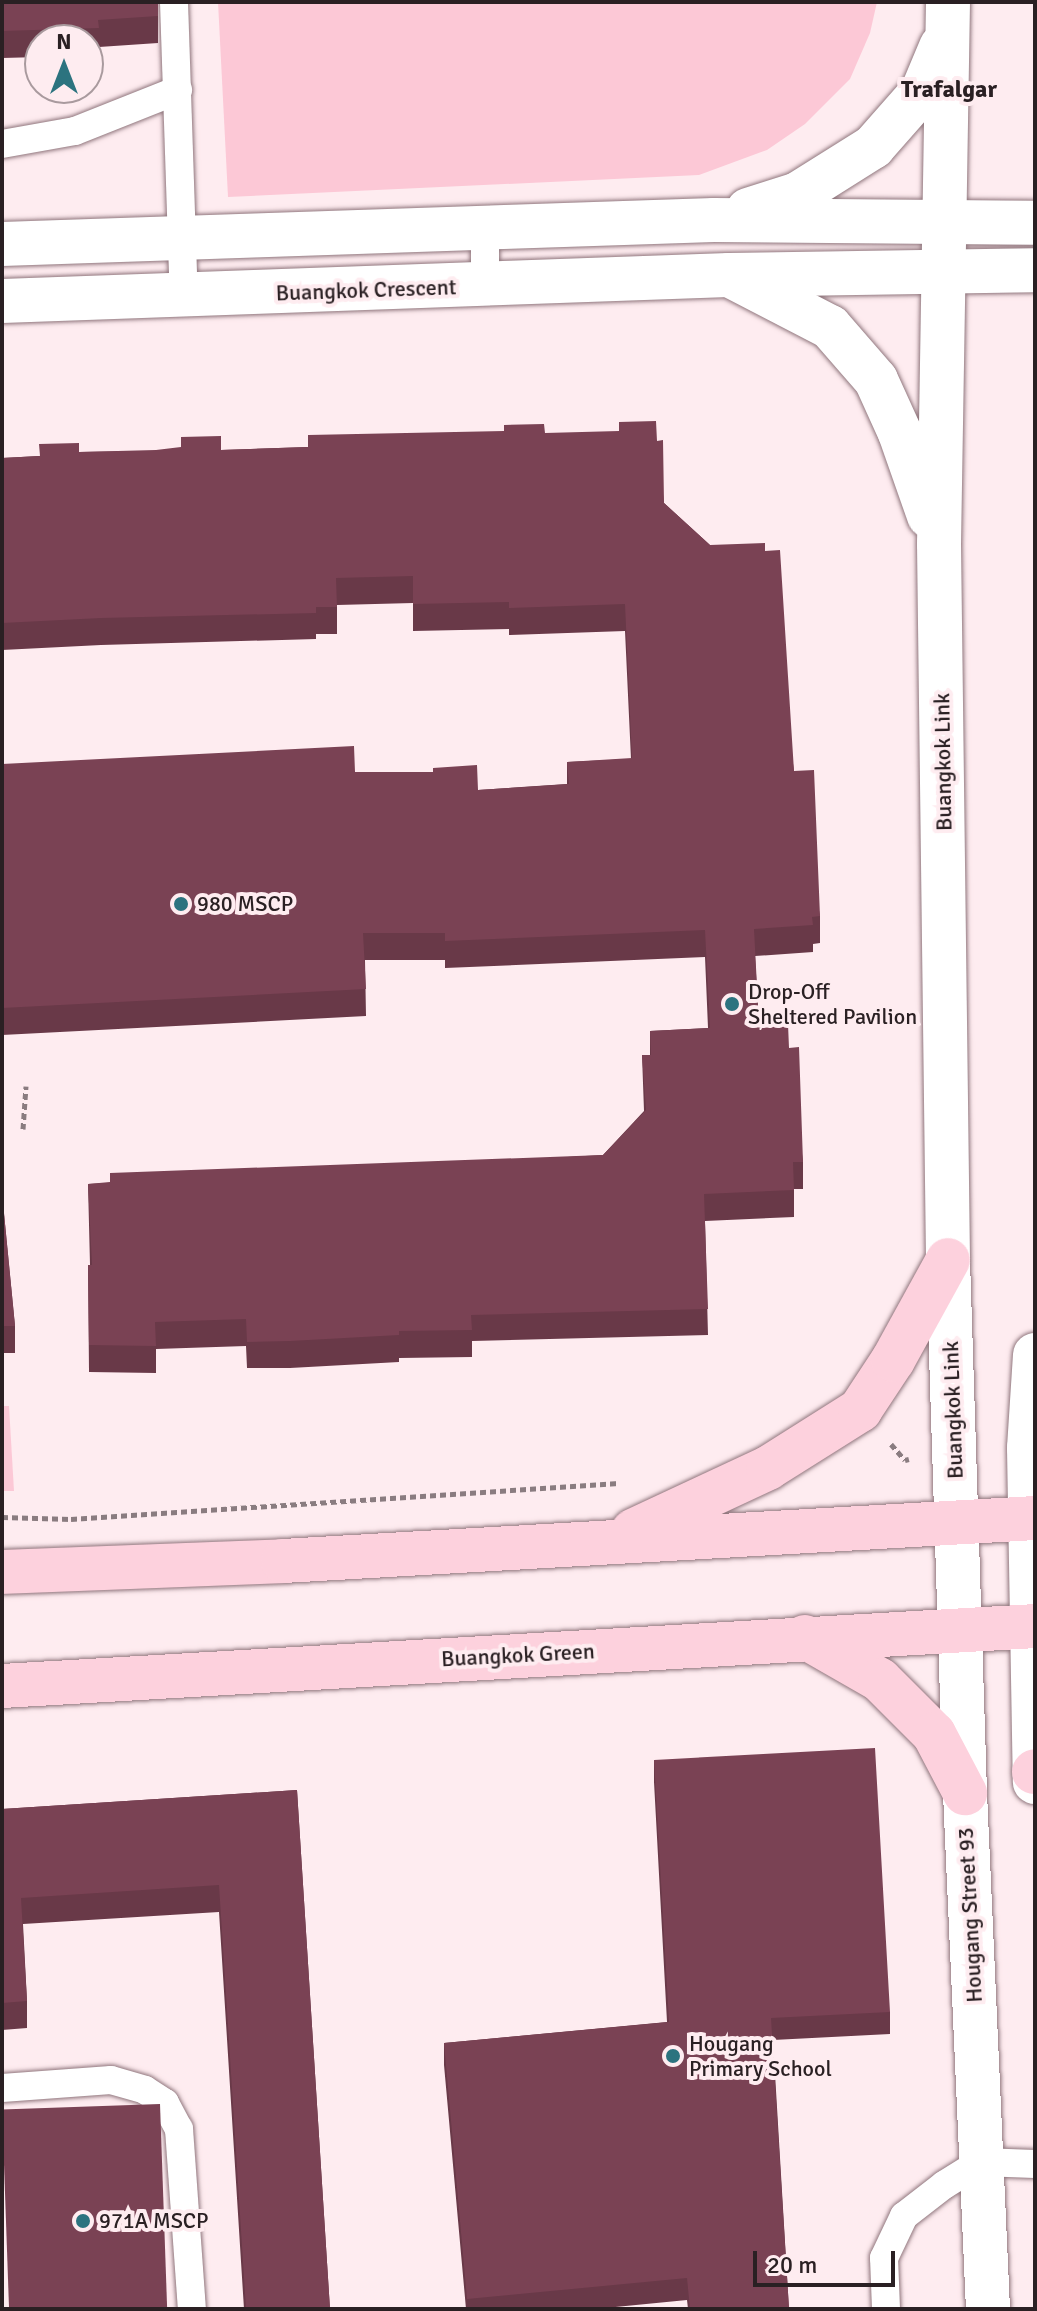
<!DOCTYPE html>
<style>
body{margin:0}
#map{position:relative;width:1037px;height:2311px;overflow:hidden;background:#feecf0;font-family:Signika,sans-serif}
div>[style]{position:absolute}
.green>*{inset:0;background:#fcc8d6}
.path>*{height:5px;margin-top:-2.5px;transform-origin:0;background:repeating-linear-gradient(90deg,#8a7c80 0 6px,transparent 0 10px)}
.roads{filter:drop-shadow(0 0 2px #90767d) drop-shadow(0 0 2px #90767d)}
.lane>*{height:28px;margin:-14px;padding:0 14px;transform-origin:14px;border-radius:14px;background:#fff}
.street>*{height:44px;margin:-22px;padding:0 22px;transform-origin:22px;border-radius:22px;background:#fff}
.primary>*{height:44px;margin:-22px;padding:0 22px;transform-origin:22px;border-radius:22px;background:#fdd1dd}
.wall>*{inset:0;background:#693948}
.building>*{inset:0;background:#7a4254;transform-origin:0 0}
.dots>*{width:22px;height:22px;translate:-50% -50%;box-sizing:border-box;border:4px solid #feecf0;border-radius:50%}
span{translate:-50% -50%;white-space:nowrap;text-align:center;line-height:1.15;-webkit-text-stroke:8px #feecf0;paint-order:stroke}
.street-label{font-size:22px;color:#2a2023}
.poi-label{font-size:22px;color:#2a2023}
.left{translate:0 -50%;text-align:left}
.neighbourhood-label{font-size:24px;color:#2a2023;font-weight:700}
.frame{position:absolute;inset:0;border:4px solid #2a2023;pointer-events:none}
.north{position:absolute;left:24px;top:24px;width:80px;height:80px;box-sizing:border-box;background:#feecf0;border:2px solid #a99a9e;border-radius:50%;rotate:0deg;font-size:22px;font-weight:700;line-height:32px;text-align:center;color:#2a2023}
.north::after{content:'';display:block;margin:auto;width:28px;height:36px;background:#2c737f;clip-path:polygon(50% 0,100% 100%,50% 72%,0 100%)}
.scale{position:absolute;left:753px;top:2251px;width:142px;height:36px;box-sizing:border-box;border:4px solid #2a2023;border-top:0;padding-left:10px;font-size:24px;line-height:28px;white-space:nowrap;color:#2a2023;-webkit-text-stroke:6px #feecf0;paint-order:stroke}
</style>
<div id="map">
<div class="green">
<div style="clip-path:polygon(218px 2px,877px 2px,870px 33px,850px 79px,805px 124px,767px 150px,699px 175px,228px 197px)"></div>
<div style="clip-path:polygon(2px 1406px,9px 1406px,14px 1491px,2px 1491px)"></div>
</div>
<div class="path">
<div style="left:23px;top:1129px;width:43px;rotate:-86deg"></div>
<div style="left:891px;top:1444px;width:21px;rotate:49deg"></div>
<div style="left:905px;top:1460px;width:4px;rotate:-14deg"></div>
<div style="left:2px;top:1517px;width:69px;rotate:1.7deg"></div>
<div style="left:71px;top:1519px;width:549px;rotate:-3.76deg"></div>
</div>
<div class="roads">
<div class="lane">
<div style="left:174px;top:2px;width:294px;rotate:88.1deg"></div>
<div style="left:2px;top:144px;width:74px;rotate:-10.1deg"></div>
<div style="left:75px;top:131px;width:111px;rotate:-21.7deg"></div>
<div style="left:485px;top:229px;width:57px;rotate:90deg"></div>
<div style="left:2px;top:2088px;width:109px;rotate:-4.2deg"></div>
<div style="left:111px;top:2080px;width:35px;rotate:16deg"></div>
<div style="left:145px;top:2090px;width:24px;rotate:33deg"></div>
<div style="left:165px;top:2103px;width:30px;rotate:62deg"></div>
<div style="left:179px;top:2129px;width:180px;rotate:85.9deg"></div>
<div style="left:886px;top:2309px;width:51px;rotate:-92.2deg"></div>
<div style="left:884px;top:2258px;width:47px;rotate:-64.5deg"></div>
<div style="left:904px;top:2216px;width:51px;rotate:-37.8deg"></div>
<div style="left:944px;top:2185px;width:44px;rotate:-31.9deg"></div>
<div style="left:981px;top:2162px;width:54px;rotate:2.1deg"></div>
</div>
<div class="street">
<div style="left:948px;top:2px;width:542px;rotate:90.95deg"></div>
<div style="left:939px;top:544px;width:716px;rotate:89.28deg"></div>
<div style="left:948px;top:1260px;width:533px;rotate:88.17deg"></div>
<div style="left:965px;top:1793px;width:517px;rotate:87.45deg"></div>
<div style="left:748px;top:210px;width:52px;rotate:-17.7deg"></div>
<div style="left:798px;top:194px;width:89px;rotate:-32.1deg"></div>
<div style="left:873px;top:147px;width:76px;rotate:-48.7deg"></div>
<div style="left:923px;top:90px;width:47px;rotate:-67.3deg"></div>
<div style="left:2px;top:244px;width:712px;rotate:-1.93deg"></div>
<div style="left:714px;top:220px;width:321px;rotate:0.5deg"></div>
<div style="left:735px;top:278px;width:107px;rotate:27.3deg"></div>
<div style="left:830px;top:327px;width:70px;rotate:49deg"></div>
<div style="left:876px;top:380px;width:58px;rotate:65.6deg"></div>
<div style="left:900px;top:433px;width:88px;rotate:70.7deg"></div>
<div style="left:2px;top:301px;width:727px;rotate:-2.05deg"></div>
<div style="left:729px;top:275px;width:306px;rotate:-0.9deg"></div>
<div style="left:1035px;top:1355px;width:93px;rotate:93.7deg"></div>
<div style="left:1029px;top:1448px;width:334px;rotate:89deg"></div>
</div>
<div class="primary">
<div style="left:633px;top:1531px;width:149px;rotate:-25deg"></div>
<div style="left:768px;top:1468px;width:109px;rotate:-32.2deg"></div>
<div style="left:860px;top:1410px;width:60px;rotate:-56.6deg"></div>
<div style="left:893px;top:1360px;width:114px;rotate:-61.2deg"></div>
<div style="left:2px;top:1572px;width:281px;rotate:-2.2deg"></div>
<div style="left:283px;top:1561px;width:753px;rotate:-3.27deg"></div>
<div style="left:805px;top:1637px;width:86px;rotate:29.8deg"></div>
<div style="left:880px;top:1680px;width:76px;rotate:45deg"></div>
<div style="left:934px;top:1734px;width:67px;rotate:62.3deg"></div>
<div style="left:2px;top:1686px;width:1035px;rotate:-3.32deg"></div>
<div style="left:1034px;top:1772px;width:1px;rotate:-45deg"></div>
</div>
</div>
<div class="wall">
<div style="clip-path:polygon(2px 2px,158px 2px,158px 43px,99px 47px,99px 55px,88px 55px,88px 40px,40px 40px,40px 57px,2px 58px)"></div>
<div style="clip-path:polygon(545px 433px,657px 441px,664px 503px,710px 545px,765px 551px,794px 771px,820px 916px,820px 943px,813px 944px,813px 952px,755px 956px,759px 1025px,789px 1048px,803px 1162px,803px 1189px,794px 1189px,794px 1217px,705px 1221px,708px 1335px,472px 1341px,472px 1357px,399px 1358px,399px 1362px,290px 1368px,247px 1368px,246px 1346px,156px 1349px,156px 1373px,89px 1372px,88px 1265px,90px 1265px,88px 1184px,603px 1155px,644px 1111px,642px 1055px,650px 1055px,650px 1031px,708px 1028px,705px 957px,445px 968px,445px 960px,365px 960px,366px 1016px,2px 1035px,2px 764px,355px 772px,478px 790px,567px 784px,567px 762px,631px 759px,625px 631px,509px 635px,509px 629px,413px 631px,413px 603px,337px 605px,337px 634px,316px 634px,316px 639px,101px 645px,2px 650px,2px 458px,39px 456px,79px 452px,221px 450px,308px 447px)"></div>
<div style="clip-path:polygon(2px 1193px,15px 1326px,15px 1353px,2px 1353px)"></div>
<div style="clip-path:polygon(654px 1760px,890px 2012px,890px 2034px,773px 2040px,789px 2309px,688px 2309px,687px 2300px,595px 2309px,466px 2309px,444px 2065px,444px 2043px,667px 2022px,654px 1782px)"></div>
<div style="clip-path:polygon(297px 1790px,330px 2309px,244px 2309px,219px 1912px,23px 1924px,27px 2001px,27px 2028px,2px 2030px,2px 1809px)"></div>
</div>
<div class="building">
<div style="clip-path:polygon(2px 2px,158px 2px,158px 16px,98px 20px,99px 28px,2px 31px)"></div>
<div style="clip-path:polygon(656px 421px,657px 441px,663px 440px,664px 503px,710px 545px,765px 543px,765px 551px,780px 550px,794px 771px,814px 770px,820px 916px,812px 917px,813px 925px,754px 929px,759px 1025px,788px 1024px,789px 1048px,799px 1047px,803px 1162px,793px 1162px,794px 1190px,704px 1194px,708px 1309px,471px 1315px,472px 1330px,399px 1331px,399px 1335px,290px 1341px,247px 1342px,246px 1319px,155px 1322px,156px 1346px,89px 1345px,88px 1265px,92px 1265px,88px 1184px,110px 1182px,110px 1173px,603px 1155px,646px 1110px,642px 1055px,651px 1055px,650px 1031px,710px 1028px,705px 930px,445px 941px,445px 933px,363px 933px,366px 989px,2px 1008px,2px 764px,354px 746px,355px 772px,433px 772px,433px 768px,477px 765px,478px 790px,569px 784px,567px 762px,632px 758px,625px 604px,509px 608px,509px 602px,413px 604px,413px 576px,336px 578px,337px 607px,316px 607px,316px 613px,101px 618px,2px 623px,2px 458px,40px 456px,39px 444px,79px 443px,79px 452px,156px 450px,181px 447px,181px 437px,221px 436px,221px 450px,308px 447px,308px 435px,504px 431px,504px 425px,544px 424px,545px 433px,619px 431px,619px 422px)"></div>
<div style="clip-path:polygon(2px 1193px,15px 1326px,2px 1326px)"></div>
<div style="clip-path:polygon(875px 1748px,890px 2012px,771px 2018px,789px 2309px,690px 2309px,687px 2278px,467px 2299px,444px 2043px,669px 2022px,654px 1760px)"></div>
<div style="clip-path:polygon(297px 1790px,330px 2309px,246px 2309px,219px 1885px,21px 1898px,27px 2001px,2px 2003px,2px 1809px)"></div>
<div style="left:160px;top:2104px;width:205px;height:158px;rotate:88deg"></div>
</div>
<div class="dots">
<div style="left:181px;top:904px;background:#2c737f"></div>
<div style="left:732px;top:1004px;background:#2c737f"></div>
<div style="left:673px;top:2056px;background:#2c737f"></div>
<div style="left:83px;top:2221px;background:#2c737f"></div>
</div>
<div class="street-label">
<span style="left:366px;top:290px;rotate:-2deg">Buangkok Crescent</span>
<span style="left:943px;top:762px;rotate:-91deg">Buangkok Link</span>
<span style="left:953px;top:1410px;rotate:-92deg">Buangkok Link</span>
<span style="left:518px;top:1655px;rotate:-3deg">Buangkok Green</span>
<span style="left:970px;top:1915px;rotate:-93deg">Hougang Street 93</span>
</div>
<div class="poi-label">
<span class="left" style="left:197px;top:904px">980 MSCP</span>
<span class="left" style="left:748px;top:1004px">Drop-Off<br>Sheltered Pavilion</span>
<span class="left" style="left:689px;top:2056px">Hougang<br>Primary School</span>
<span class="left" style="left:99px;top:2221px">971A MSCP</span>
</div>
<div class="neighbourhood-label">
<span style="left:949px;top:90px">Trafalgar</span>
</div>
<div class="frame"></div>
<div class="north">N</div>
<div class="scale">20 m</div>
</div>
